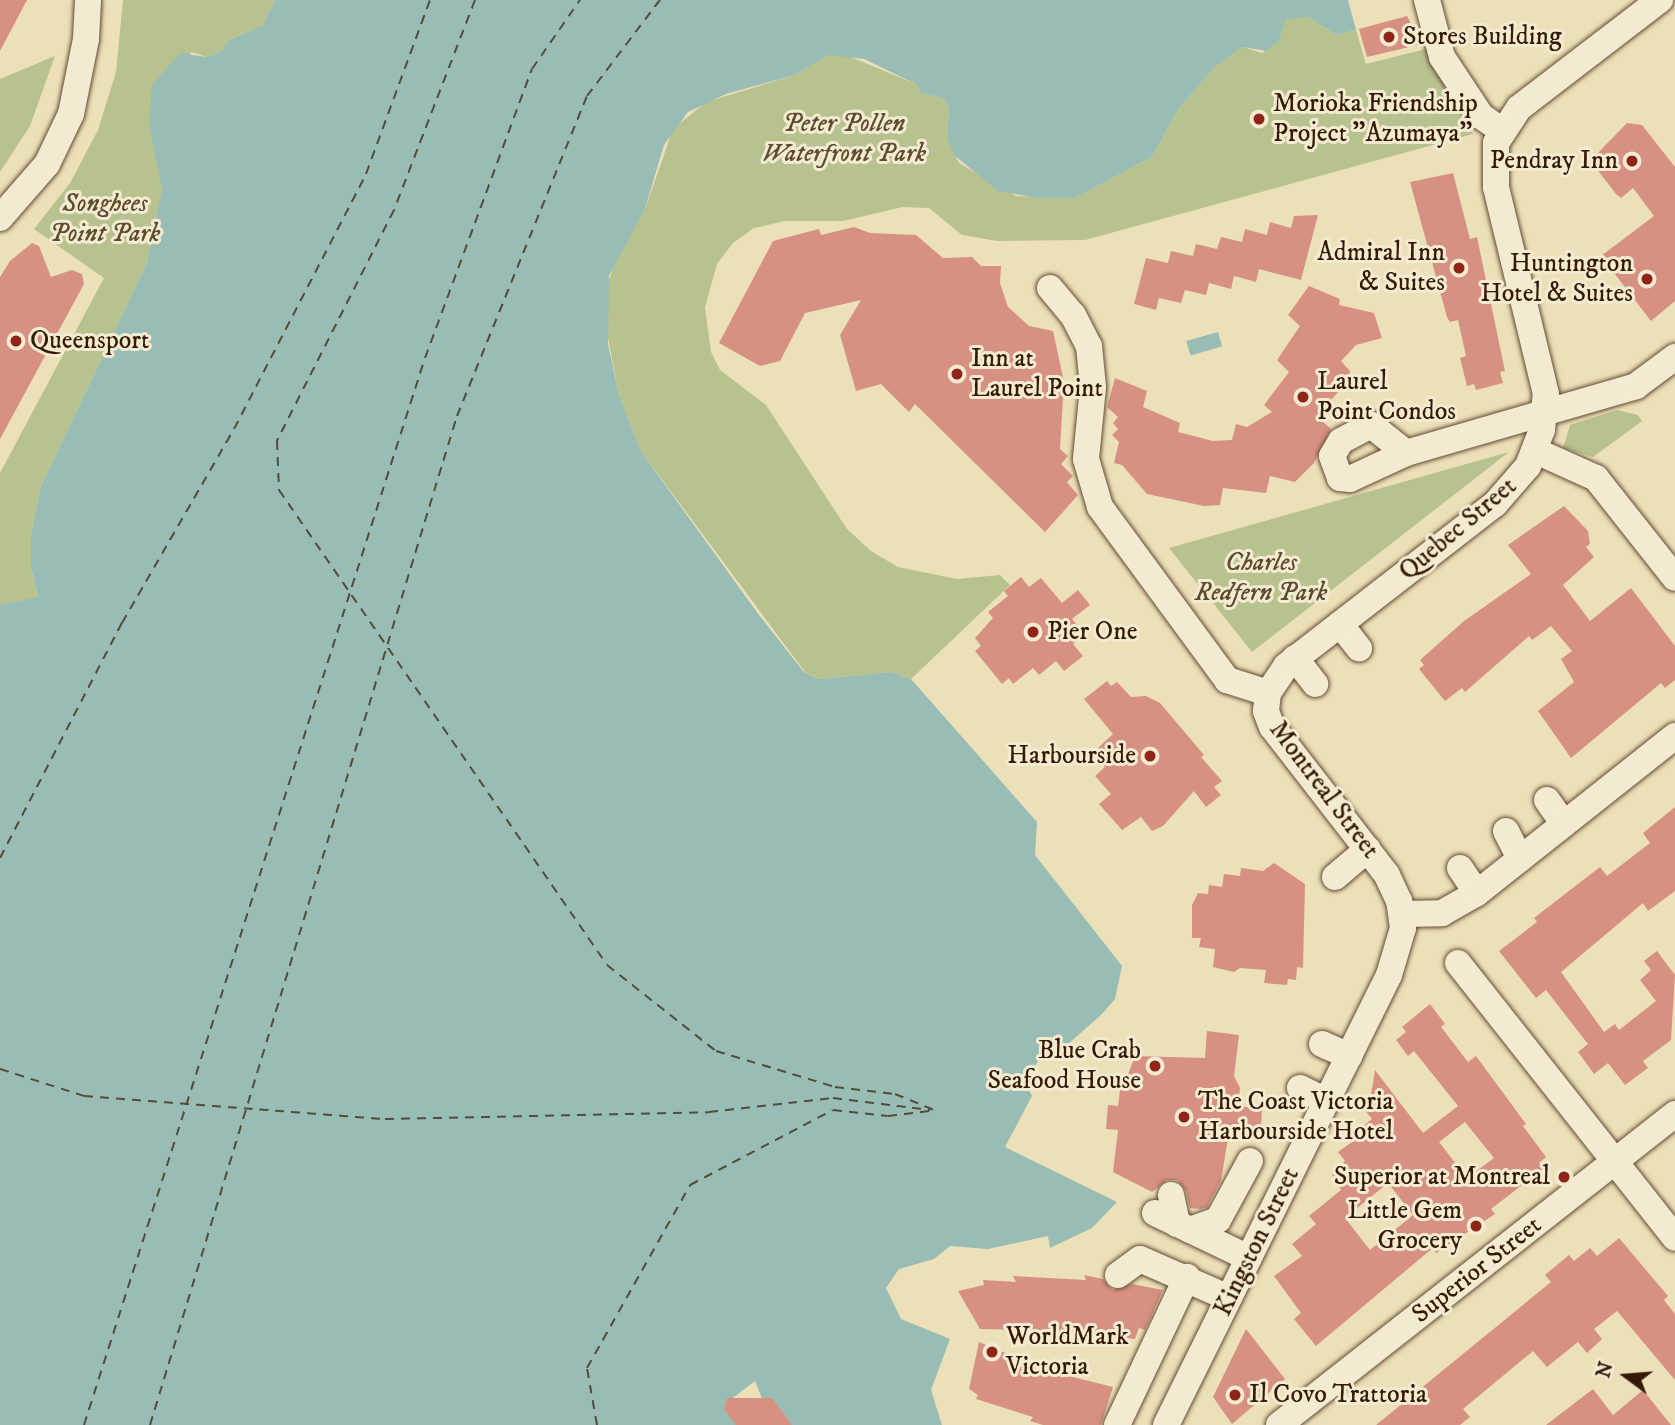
<!DOCTYPE html>
<style>
body{margin:0}
#map{position:relative;width:1675px;height:1425px;overflow:hidden;background:#ece0b8;font-family:"IM FELL DW Pica",serif}
div>[style]{position:absolute}
.green>*{inset:0;background:#b8c28f}
.water>*{inset:0;background:#99bcb4;transform-origin:0 0}
.pier>*{inset:0;background:#ece0b8}
.ferry>*{height:2px;margin-top:-1px;transform-origin:0;background:repeating-linear-gradient(90deg,#534b3c 0 9px,transparent 0 16px)}
.building>*{inset:0;background:#d79182}
.roads{filter:drop-shadow(0 0 2px #634c34) drop-shadow(0 0 2px #634c34)}
.minor>*{height:26px;margin:-13px;padding:0 13px;transform-origin:13px;border-radius:13px;background:#f3ebd1}
.dots>*{width:19px;height:19px;translate:-50% -50%;box-sizing:border-box;border:4px solid #f3ebd1;border-radius:50%}
span{translate:-50% -50%;white-space:nowrap;text-align:center;line-height:1.15;-webkit-text-stroke:6px #f3ebd1;paint-order:stroke}
.poi-label{font-size:26px;color:#351a08}
.left{translate:0 -50%;text-align:left}
.right{translate:-100% -50%;text-align:right}
.park-label{font-size:26px;color:#5c4c30;font-style:italic}
.street-label{font-size:26px;color:#351a08}
.north{position:absolute;left:1591px;top:1341px;width:70px;height:70px;-webkit-text-stroke:5px #f3ebd1;paint-order:stroke;rotate:286deg;font-size:19px;font-weight:700;line-height:28px;text-align:center;color:#351a08}
.north::after{content:'';display:block;margin:auto;width:24px;height:32px;background:#351a08;clip-path:polygon(50% 0,100% 100%,50% 72%,0 100%)}
</style>
<div id="map">
<div class="green">
<div style="clip-path:polygon(123px 0,275px 0,263px 25px,229px 40px,220px 52px,207px 57px,191px 52px,159px 163px,162px 188px,146px 265px,41px 486px,31px 534px,31px 568px,38px 598px,0 605px,0 473px,104px 278px,34px 229px,70px 183px,98px 130px,116px 72px)"></div>
<div style="clip-path:polygon(1295px 15px,1308px 17px,1336px 35px,1356px 30px,1366px 64px,1426px 49px,1473px 134px,1085px 240px,997px 241px,962px 235px,929px 208px,903px 207px,843px 221px,785px 221px,754px 228px,733px 243px,717px 264px,705px 307px,711px 352px,720px 370px,766px 405px,847px 529px,871px 551px,898px 567px,957px 579px,1000px 575px,1010px 585px,911px 679px,891px 672px,819px 679px,805px 672px,640px 450px,618px 391px,605px 322px,606px 288px,620px 249px,645px 209px,673px 129px,706px 102px,795px 75px,829px 55px,846px 55px,916px 84px,922px 93px,943px 98px,949px 107px,947px 139px,959px 163px,1016px 196px,1075px 198px,1152px 157px,1179px 108px,1216px 66px,1243px 47px,1262px 53px,1279px 41px,1285px 19px)"></div>
<div style="clip-path:polygon(55px 56px,30px 126px,0 172px,0 79px)"></div>
<div style="clip-path:polygon(1617px 410px,1638px 415px,1642px 421px,1593px 457px,1563px 448px,1570px 425px)"></div>
<div style="clip-path:polygon(1509px 452px,1252px 652px,1169px 548px)"></div>
</div>
<div class="water">
<div style="clip-path:polygon(275px 0,1348px 0,1356px 30px,1336px 35px,1308px 17px,1286px 19px,1279px 41px,1266px 51px,1243px 47px,1216px 66px,1179px 108px,1152px 157px,1075px 198px,1038px 198px,998px 191px,955px 156px,947px 139px,949px 107px,943px 98px,921px 93px,916px 84px,864px 59px,829px 55px,795px 75px,726px 94px,688px 112px,664px 145px,645px 209px,609px 276px,608px 344px,618px 391px,640px 450px,759px 615px,804px 672px,819px 679px,891px 672px,911px 679px,1037px 822px,1035px 855px,1122px 966px,1115px 999px,1101px 1015px,1050px 1060px,1040px 1057px,1026px 1084px,1032px 1096px,1005px 1147px,1117px 1202px,1092px 1228px,1050px 1248px,1048px 1236px,988px 1249px,950px 1246px,934px 1259px,899px 1269px,886px 1288px,901px 1319px,950px 1339px,931px 1390px,942px 1425px,0 1425px,0 605px,38px 597px,31px 568px,31px 534px,41px 486px,146px 265px,162px 188px,149px 125px,152px 85px,180px 53px,207px 57px,220px 52px,229px 40px,263px 25px)"></div>
<div style="left:1218px;top:332px;width:15px;height:33px;rotate:74deg"></div>
</div>
<div class="pier">
<div style="clip-path:polygon(755px 1381px,765px 1406px,738px 1425px,725px 1404px)"></div>
</div>
<div class="ferry">
<div style="left:475px;top:0;width:225px;rotate:111.1deg"></div>
<div style="left:394px;top:210px;width:259px;rotate:116.9deg"></div>
<div style="left:277px;top:441px;width:49px;rotate:87.7deg"></div>
<div style="left:279px;top:490px;width:577px;rotate:55.37deg"></div>
<div style="left:607px;top:965px;width:139px;rotate:38.3deg"></div>
<div style="left:716px;top:1051px;width:124px;rotate:16.8deg"></div>
<div style="left:835px;top:1087px;width:60px;rotate:6.7deg"></div>
<div style="left:895px;top:1094px;width:42px;rotate:22.3deg"></div>
<div style="left:0;top:858px;width:265px;rotate:-62.6deg"></div>
<div style="left:122px;top:623px;width:224px;rotate:-60deg"></div>
<div style="left:234px;top:429px;width:287px;rotate:-62.6deg"></div>
<div style="left:366px;top:174px;width:185px;rotate:-69.8deg"></div>
<div style="left:0;top:1069px;width:88px;rotate:17.8deg"></div>
<div style="left:84px;top:1096px;width:302px;rotate:4.4deg"></div>
<div style="left:385px;top:1119px;width:324px;rotate:-1.2deg"></div>
<div style="left:709px;top:1112px;width:125px;rotate:-6.4deg"></div>
<div style="left:833px;top:1098px;width:98px;rotate:7.1deg"></div>
<div style="left:84px;top:1425px;width:1120px;rotate:-72.28deg"></div>
<div style="left:425px;top:358px;width:308px;rotate:-69.7deg"></div>
<div style="left:532px;top:69px;width:84px;rotate:-55.2deg"></div>
<div style="left:150px;top:1425px;width:1055px;rotate:-73.08deg"></div>
<div style="left:457px;top:416px;width:345px;rotate:-67.9deg"></div>
<div style="left:587px;top:96px;width:121px;rotate:-52.8deg"></div>
<div style="left:597px;top:1425px;width:58px;rotate:-100deg"></div>
<div style="left:587px;top:1368px;width:210px;rotate:-60.6deg"></div>
<div style="left:690px;top:1185px;width:161px;rotate:-27.7deg"></div>
<div style="left:833px;top:1110px;width:55px;rotate:6.2deg"></div>
<div style="left:888px;top:1116px;width:42px;rotate:-6.8deg"></div>
</div>
<div class="building">
<div style="clip-path:polygon(0 0,27px 0,0 51px)"></div>
<div style="clip-path:polygon(1407px 16px,1422px 44px,1367px 57px,1359px 29px)"></div>
<div style="clip-path:polygon(1627px 123px,1642px 125px,1675px 167px,1675px 301px,1651px 321px,1601px 256px,1654px 216px,1633px 188px,1621px 198px,1616px 194px,1593px 164px,1592px 159px)"></div>
<div style="clip-path:polygon(1453px 173px,1470px 239px,1477px 237px,1505px 371px,1500px 372px,1503px 383px,1476px 390px,1474px 384px,1467px 386px,1460px 358px,1466px 356px,1458px 320px,1450px 322px,1447px 317px,1410px 182px)"></div>
<div style="clip-path:polygon(1318px 215px,1301px 280px,1259px 269px,1256px 282px,1234px 276px,1231px 289px,1209px 283px,1206px 295px,1185px 290px,1181px 303px,1159px 298px,1156px 310px,1134px 304px,1146px 258px,1168px 263px,1171px 251px,1193px 256px,1196px 244px,1217px 249px,1221px 237px,1242px 242px,1245px 229px,1267px 235px,1270px 222px,1291px 228px,1294px 216px)"></div>
<div style="clip-path:polygon(854px 227px,870px 233px,916px 235px,943px 258px,972px 257px,981px 266px,1001px 266px,1000px 283px,1008px 307px,1029px 326px,1053px 331px,1064px 382px,1060px 449px,1068px 456px,1061px 464px,1073px 476px,1067px 482px,1078px 495px,1045px 532px,915px 404px,909px 412px,881px 384px,856px 391px,840px 335px,861px 300px,805px 313px,780px 361px,760px 366px,719px 343px,773px 241px,819px 229px,821px 235px)"></div>
<div style="clip-path:polygon(32px 243px,39px 246px,51px 277px,72px 270px,82px 274px,84px 284px,0 439px,0 277px,10px 261px)"></div>
<div style="clip-path:polygon(1309px 286px,1340px 299px,1339px 305px,1374px 313px,1382px 338px,1356px 345px,1341px 361px,1350px 371px,1348px 381px,1321px 411px,1326px 415px,1321px 420px,1331px 429px,1314px 463px,1295px 482px,1270px 476px,1266px 493px,1223px 488px,1220px 505px,1204px 506px,1147px 494px,1122px 465px,1114px 463px,1119px 442px,1112px 435px,1118px 429px,1113px 423px,1118px 417px,1107px 407px,1115px 378px,1147px 391px,1143px 407px,1180px 423px,1178px 432px,1213px 441px,1232px 440px,1236px 424px,1247px 427px,1272px 412px,1264px 405px,1289px 372px,1277px 360px,1300px 326px,1288px 315px)"></div>
<div style="clip-path:polygon(1564px 506px,1588px 531px,1590px 544px,1586px 547px,1594px 557px,1563px 585px,1590px 621px,1631px 588px,1675px 646px,1675px 680px,1665px 688px,1661px 683px,1571px 758px,1538px 711px,1574px 682px,1561px 659px,1572px 651px,1551px 626px,1532px 640px,1529px 636px,1465px 692px,1462px 688px,1445px 701px,1419px 669px,1424px 665px,1420px 660px,1464px 621px,1531px 574px,1508px 545px)"></div>
<div style="clip-path:polygon(1021px 577px,1029px 587px,1041px 578px,1062px 603px,1078px 590px,1090px 605px,1072px 619px,1085px 634px,1073px 644px,1083px 656px,1064px 671px,1056px 661px,1039px 675px,1033px 668px,1013px 684px,1009px 678px,1002px 684px,975px 651px,981px 646px,975px 638px,993px 618px,988px 612px,1008px 596px,1004px 591px)"></div>
<div style="clip-path:polygon(1107px 681px,1111px 686px,1117px 682px,1131px 697px,1146px 696px,1160px 703px,1204px 755px,1201px 757px,1222px 781px,1214px 787px,1221px 795px,1206px 807px,1194px 791px,1163px 826px,1152px 831px,1141px 817px,1122px 830px,1099px 804px,1111px 794px,1095px 776px,1105px 767px,1096px 757px,1101px 752px,1098px 748px,1113px 734px,1084px 699px)"></div>
<div style="clip-path:polygon(1675px 807px,1675px 891px,1648px 911px,1643px 903px,1561px 972px,1604px 1032px,1615px 1024px,1619px 1030px,1656px 1001px,1640px 980px,1651px 970px,1644px 961px,1657px 951px,1675px 975px,1671px 1040px,1643px 1061px,1648px 1068px,1625px 1085px,1608px 1063px,1594px 1074px,1578px 1052px,1588px 1044px,1546px 990px,1536px 998px,1499px 951px,1537px 922px,1534px 918px,1600px 867px,1607px 876px,1650px 843px,1643px 833px)"></div>
<div style="clip-path:polygon(1274px 863px,1305px 884px,1303px 968px,1297px 967px,1296px 980px,1288px 979px,1287px 985px,1264px 983px,1266px 970px,1240px 968px,1234px 972px,1213px 967px,1215px 949px,1199px 947px,1201px 938px,1192px 938px,1192px 905px,1198px 893px,1208px 894px,1209px 885px,1222px 887px,1224px 874px,1240px 876px,1241px 868px,1263px 871px)"></div>
<div style="clip-path:polygon(evenodd,1430px 1004px,1445px 1024px,1441px 1027px,1468px 1062px,1476px 1056px,1526px 1124px,1523px 1126px,1546px 1157px,1539px 1163px,1543px 1169px,1491px 1209px,1495px 1214px,1436px 1253px,1433px 1249px,1428px 1252px,1316px 1346px,1294px 1319px,1301px 1313px,1274px 1276px,1302px 1256px,1292px 1244px,1316px 1224px,1309px 1216px,1341px 1190px,1332px 1175px,1345px 1161px,1338px 1152px,1352px 1142px,1349px 1137px,1372px 1119px,1363px 1108px,1370px 1101px,1375px 1070px,1423px 1133px,1458px 1106px,1414px 1051px,1408px 1056px,1396px 1040px,1406px 1032px,1402px 1027px,1430px 1004px,1465px 1122px,1494px 1158px,1467px 1178px,1439px 1142px,1465px 1122px,1430px 1004px,1388px 1183px,1413px 1215px,1370px 1250px,1345px 1218px,1388px 1183px)"></div>
<div style="clip-path:polygon(1207px 1031px,1239px 1035px,1234px 1076px,1240px 1088px,1238px 1106px,1262px 1109px,1261px 1129px,1230px 1126px,1221px 1181px,1207px 1207px,1201px 1209px,1190px 1208px,1186px 1191px,1177px 1180px,1167px 1180px,1152px 1192px,1113px 1172px,1118px 1130px,1106px 1129px,1108px 1105px,1118px 1106px,1121px 1082px,1125px 1082px,1135px 1056px,1205px 1058px)"></div>
<div style="clip-path:polygon(1619px 1238px,1668px 1296px,1664px 1300px,1675px 1314px,1675px 1380px,1617px 1311px,1594px 1329px,1602px 1339px,1587px 1353px,1578px 1342px,1547px 1367px,1533px 1351px,1463px 1409px,1470px 1417px,1460px 1425px,1376px 1425px,1551px 1282px,1545px 1275px,1569px 1255px,1574px 1261px,1590px 1248px,1597px 1256px)"></div>
<div style="clip-path:polygon(1084px 1275px,1103px 1279px,1112px 1290px,1132px 1284px,1163px 1290px,1145px 1330px,1139px 1328px,1135px 1339px,1072px 1331px,980px 1329px,958px 1291px,984px 1285px,983px 1280px,1016px 1282px,1013px 1276px,1086px 1280px)"></div>
<div style="clip-path:polygon(1246px 1329px,1285px 1379px,1232px 1424px,1213px 1397px)"></div>
<div style="clip-path:polygon(979px 1342px,1049px 1371px,1113px 1387px,1101px 1425px,1043px 1425px,1030px 1421px,1033px 1417px,976px 1399px,978px 1395px,969px 1389px)"></div>
<div style="clip-path:polygon(1593px 1389px,1613px 1415px,1643px 1390px,1671px 1425px,1546px 1425px)"></div>
<div style="clip-path:polygon(727px 1398px,772px 1398px,792px 1425px,736px 1425px,724px 1409px)"></div>
</div>
<div class="roads">
<div class="minor">
<div style="left:1427px;top:0;width:59px;rotate:75.3deg"></div>
<div style="left:1442px;top:57px;width:71px;rotate:56.5deg"></div>
<div style="left:1481px;top:116px;width:24px;rotate:35deg"></div>
<div style="left:0;top:218px;width:72px;rotate:-49deg"></div>
<div style="left:47px;top:164px;width:55px;rotate:-64.4deg"></div>
<div style="left:71px;top:114px;width:76px;rotate:-78.7deg"></div>
<div style="left:86px;top:39px;width:39px;rotate:-87deg"></div>
<div style="left:1050px;top:288px;width:35px;rotate:50deg"></div>
<div style="left:1073px;top:315px;width:35px;rotate:63deg"></div>
<div style="left:1089px;top:346px;width:41px;rotate:84.4deg"></div>
<div style="left:1093px;top:387px;width:72px;rotate:95.6deg"></div>
<div style="left:1086px;top:459px;width:50px;rotate:73.7deg"></div>
<div style="left:1100px;top:507px;width:215px;rotate:53.7deg"></div>
<div style="left:1227px;top:680px;width:43px;rotate:17.6deg"></div>
<div style="left:1536px;top:451px;width:66px;rotate:24.2deg"></div>
<div style="left:1596px;top:478px;width:127px;rotate:51.7deg"></div>
<div style="left:1406px;top:453px;width:45px;rotate:-141.3deg"></div>
<div style="left:1371px;top:425px;width:34px;rotate:152deg"></div>
<div style="left:1341px;top:441px;width:17px;rotate:121deg"></div>
<div style="left:1332px;top:456px;width:23px;rotate:70deg"></div>
<div style="left:1340px;top:478px;width:10px;rotate:6deg"></div>
<div style="left:1350px;top:479px;width:62px;rotate:-24.9deg"></div>
<div style="left:1406px;top:453px;width:240px;rotate:-16.2deg"></div>
<div style="left:1636px;top:386px;width:49px;rotate:-36.6deg"></div>
<div style="left:1340px;top:624px;width:31px;rotate:52deg"></div>
<div style="left:1295px;top:658px;width:33px;rotate:52deg"></div>
<div style="left:1547px;top:800px;width:29px;rotate:55deg"></div>
<div style="left:1506px;top:831px;width:31px;rotate:63deg"></div>
<div style="left:1460px;top:868px;width:30px;rotate:56deg"></div>
<div style="left:1335px;top:877px;width:43px;rotate:-40.3deg"></div>
<div style="left:1403px;top:914px;width:39px;rotate:-1deg"></div>
<div style="left:1442px;top:913px;width:40px;rotate:-29.7deg"></div>
<div style="left:1477px;top:893px;width:253px;rotate:-38.4deg"></div>
<div style="left:1458px;top:963px;width:350px;rotate:51.7deg"></div>
<div style="left:1322px;top:1044px;width:30px;rotate:24deg"></div>
<div style="left:1300px;top:1088px;width:30px;rotate:26deg"></div>
<div style="left:1171px;top:1195px;width:30px;rotate:78deg"></div>
<div style="left:1155px;top:1213px;width:104px;rotate:25.6deg"></div>
<div style="left:1190px;top:1230px;width:30px;rotate:-20deg"></div>
<div style="left:1218px;top:1220px;width:67px;rotate:-61.5deg"></div>
<div style="left:1118px;top:1275px;width:27px;rotate:-36deg"></div>
<div style="left:1140px;top:1259px;width:97px;rotate:23.7deg"></div>
<div style="left:1117px;top:1425px;width:164px;rotate:-64.7deg"></div>
<div style="left:1166px;top:1425px;width:502px;rotate:-63.64deg"></div>
<div style="left:1389px;top:975px;width:49px;rotate:-73.4deg"></div>
<div style="left:1403px;top:928px;width:27px;rotate:-98deg"></div>
<div style="left:1399px;top:901px;width:29px;rotate:-115deg"></div>
<div style="left:1387px;top:875px;width:187px;rotate:-127.8deg"></div>
<div style="left:1272px;top:727px;width:17px;rotate:-111deg"></div>
<div style="left:1266px;top:711px;width:18px;rotate:-84deg"></div>
<div style="left:1268px;top:693px;width:32px;rotate:-56deg"></div>
<div style="left:1286px;top:666px;width:264px;rotate:-37.8deg"></div>
<div style="left:1495px;top:504px;width:50px;rotate:-49deg"></div>
<div style="left:1528px;top:466px;width:39px;rotate:-69deg"></div>
<div style="left:1542px;top:430px;width:36px;rotate:-84deg"></div>
<div style="left:1546px;top:394px;width:213px;rotate:-103.6deg"></div>
<div style="left:1496px;top:187px;width:44px;rotate:-90deg"></div>
<div style="left:1496px;top:143px;width:42px;rotate:-56.7deg"></div>
<div style="left:1519px;top:108px;width:178px;rotate:-37.5deg"></div>
<div style="left:1279px;top:1425px;width:504px;rotate:-38.14deg"></div>
</div>
</div>
<div class="dots">
<div style="left:1389px;top:37px;background:#8f2418"></div>
<div style="left:1259px;top:119px;background:#8f2418"></div>
<div style="left:1632px;top:161px;background:#8f2418"></div>
<div style="left:1459px;top:268px;background:#8f2418"></div>
<div style="left:1647px;top:279px;background:#8f2418"></div>
<div style="left:16px;top:341px;background:#8f2418"></div>
<div style="left:957px;top:374px;background:#8f2418"></div>
<div style="left:1303px;top:397px;background:#8f2418"></div>
<div style="left:1033px;top:632px;background:#8f2418"></div>
<div style="left:1150px;top:756px;background:#8f2418"></div>
<div style="left:1155px;top:1066px;background:#8f2418"></div>
<div style="left:1184px;top:1117px;background:#8f2418"></div>
<div style="left:1564px;top:1177px;background:#8f2418"></div>
<div style="left:1476px;top:1226px;background:#8f2418"></div>
<div style="left:992px;top:1352px;background:#8f2418"></div>
<div style="left:1235px;top:1395px;background:#8f2418"></div>
</div>
<div class="poi-label">
<span class="left" style="left:1403px;top:37px">Stores Building</span>
<span class="left" style="left:1273px;top:119px">Morioka Friendship<br>Project "Azumaya"</span>
<span class="right" style="left:1618px;top:161px">Pendray Inn</span>
<span class="right" style="left:1445px;top:268px">Admiral Inn<br>&amp; Suites</span>
<span class="right" style="left:1633px;top:279px">Huntington<br>Hotel &amp; Suites</span>
<span class="left" style="left:30px;top:341px">Queensport</span>
<span class="left" style="left:971px;top:374px">Inn at<br>Laurel Point</span>
<span class="left" style="left:1317px;top:397px">Laurel<br>Point Condos</span>
<span class="left" style="left:1047px;top:632px">Pier One</span>
<span class="right" style="left:1136px;top:756px">Harbourside</span>
<span class="right" style="left:1141px;top:1066px">Blue Crab<br>Seafood House</span>
<span class="left" style="left:1198px;top:1117px">The Coast Victoria<br>Harbourside Hotel</span>
<span class="right" style="left:1550px;top:1177px">Superior at Montreal</span>
<span class="right" style="left:1462px;top:1226px">Little Gem<br>Grocery</span>
<span class="left" style="left:1006px;top:1352px">WorldMark<br>Victoria</span>
<span class="left" style="left:1249px;top:1395px">Il Covo Trattoria</span>
</div>
<div class="park-label">
<span style="left:844px;top:139px">Peter Pollen<br>Waterfront Park</span>
<span style="left:105px;top:219px">Songhees<br>Point Park</span>
<span style="left:1261px;top:578px">Charles<br>Redfern Park</span>
</div>
<div class="street-label">
<span style="left:1458px;top:529px;rotate:-40deg">Quebec Street</span>
<span style="left:1324px;top:790px;rotate:53deg">Montreal Street</span>
<span style="left:1257px;top:1242px;rotate:-64deg">Kingston Street</span>
<span style="left:1477px;top:1270px;rotate:-38deg">Superior Street</span>
</div>
<div class="north">N</div>
</div>
